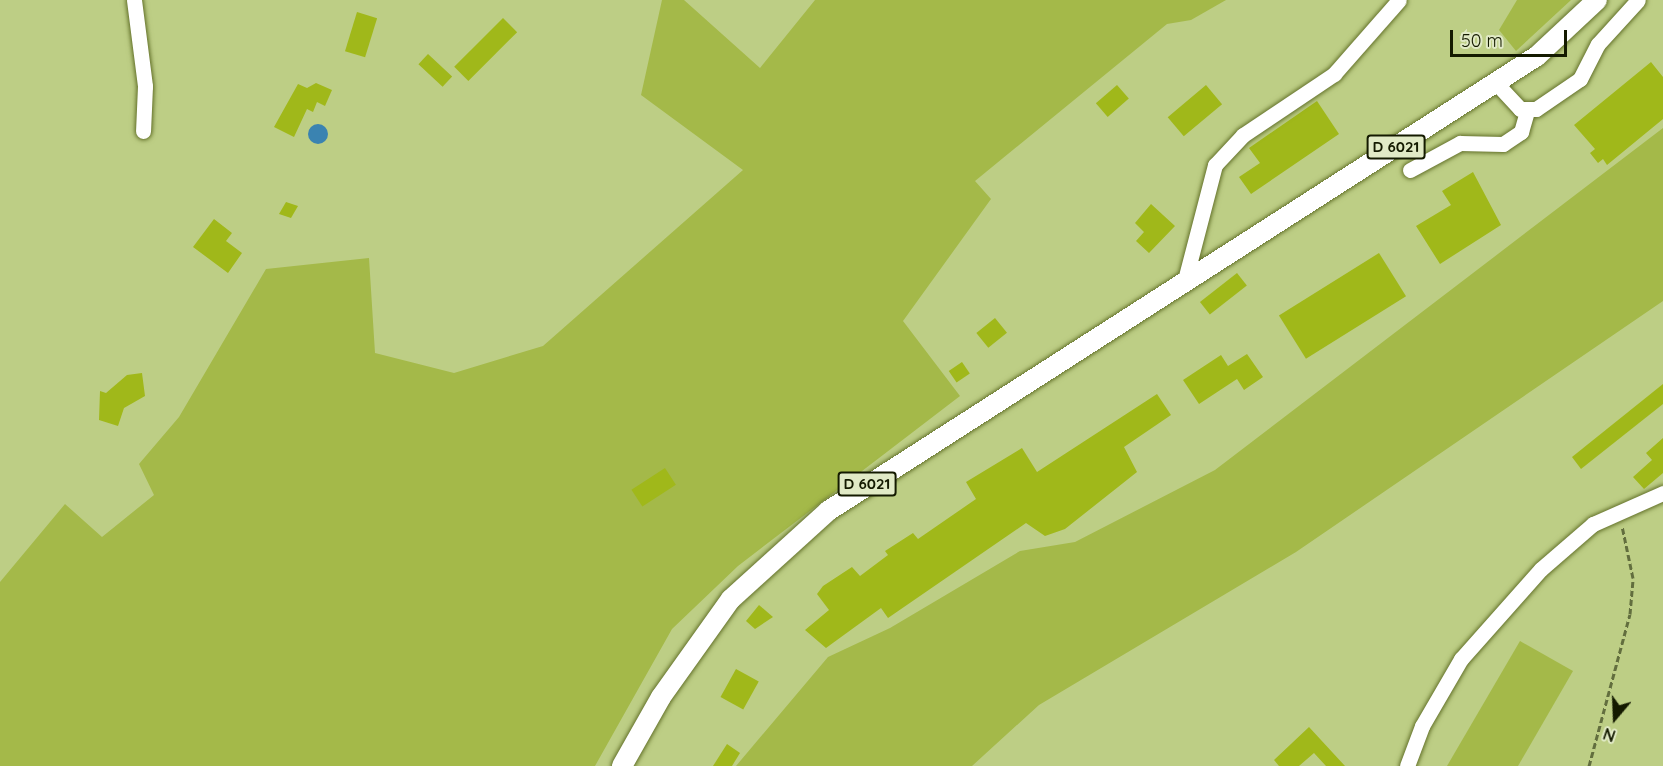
<!DOCTYPE html>
<style>
body{margin:0}
#map{position:relative;width:1663px;height:766px;overflow:hidden;background:#bdce85;font-family:Quicksand,sans-serif}
div>[style]{position:absolute}
.green>*{inset:0;background:#a4b949}
.water>*{inset:0;background:#3a83b1}
.round{border-radius:50%}
.building>*{inset:0;background:#a0b81a;transform-origin:0 0}
.path>*{height:3px;margin-top:-1.5px;transform-origin:0;background:repeating-linear-gradient(90deg,#626e3e 0 6px,transparent 0 9px)}
.roads{filter:drop-shadow(0 0 2px #64722b) drop-shadow(0 0 2px #64722b)}
.minor>*{height:15px;margin:-7.5px;padding:0 7.5px;transform-origin:7.5px;border-radius:7.5px;background:#fff}
.major>*{height:20px;margin:-10px;padding:0 10px;transform-origin:10px;border-radius:10px;background:#fff}
span{translate:-50% -50%;white-space:nowrap;text-align:center;line-height:1.15;-webkit-text-stroke:4.5px #e1eac6;paint-order:stroke}
.shield-label span{padding:2px 4px;background:#e1eac6;border:2px solid;border-radius:4px;-webkit-text-stroke-width:0}
.shield-label{font-size:15px;color:#141a00;font-weight:700}
.north{position:absolute;left:1585px;top:688px;width:60px;height:60px;-webkit-text-stroke:4px #e1eac6;paint-order:stroke;rotate:199deg;font-size:16px;font-weight:700;line-height:24px;text-align:center;color:#141a00}
.north::after{content:'';display:block;margin:auto;width:21px;height:27px;background:#141a00;clip-path:polygon(50% 0,100% 100%,50% 72%,0 100%)}
.scale{position:absolute;left:1450px;top:30px;width:117px;height:27px;box-sizing:border-box;border:3px solid #141a00;border-top:0;padding-left:8px;font-size:18px;line-height:21px;white-space:nowrap;color:#141a00;-webkit-text-stroke:4px #e1eac6;paint-order:stroke}
</style>
<div id="map">
<div class="green">
<div style="clip-path:polygon(662px 0,684px 0,760px 68px,815px 0,1226px 0,1191px 20px,1167px 24px,975px 181px,991px 199px,903px 321px,960px 396px,738px 566px,672px 629px,595px 766px,0 766px,0 582px,65px 504px,102px 537px,154px 495px,139px 464px,179px 417px,266px 269px,369px 258px,375px 353px,454px 373px,543px 346px,743px 170px,641px 95px)"></div>
<div style="clip-path:polygon(1517px 0,1571px 0,1516px 51px,1499px 30px)"></div>
<div style="clip-path:polygon(1663px 128px,1663px 301px,1296px 552px,1039px 705px,972px 766px,736px 766px,828px 657px,890px 628px,1020px 551px,1075px 542px,1215px 470px)"></div>
<div style="clip-path:polygon(1520px 641px,1573px 671px,1518px 766px,1447px 766px)"></div>
</div>
<div class="water">
<div class="round" style="left:308px;top:124px;width:20px;height:20px"></div>
</div>
<div class="building">
<div style="left:357px;top:12px;width:21px;height:41px;rotate:17deg"></div>
<div style="left:503px;top:18px;width:20px;height:69px;rotate:45deg"></div>
<div style="left:428px;top:54px;width:33px;height:14px;rotate:43deg"></div>
<div style="clip-path:polygon(1651px 62px,1663px 77px,1663px 119px,1607px 165px,1603px 159px,1598px 163px,1590px 153px,1595px 149px,1574px 125px)"></div>
<div style="clip-path:polygon(316px 83px,332px 90px,325px 106px,317px 102px,313px 112px,307px 109px,294px 137px,274px 127px,298px 84px,307px 88px)"></div>
<div style="left:1117px;top:85px;width:18px;height:28px;rotate:49deg"></div>
<div style="left:1206px;top:85px;width:25px;height:50px;rotate:50deg"></div>
<div style="clip-path:polygon(1317px 101px,1339px 134px,1251px 194px,1239px 177px,1260px 163px,1249px 148px)"></div>
<div style="clip-path:polygon(1473px 172px,1501px 225px,1440px 264px,1416px 226px,1451px 205px,1442px 191px)"></div>
<div style="clip-path:polygon(286px 202px,298px 206px,291px 218px,279px 214px)"></div>
<div style="clip-path:polygon(1151px 204px,1175px 226px,1149px 253px,1136px 241px,1144px 232px,1135px 223px)"></div>
<div style="clip-path:polygon(214px 219px,232px 233px,226px 241px,242px 253px,228px 273px,193px 247px)"></div>
<div style="left:1379px;top:253px;width:51px;height:118px;rotate:58deg"></div>
<div style="left:1237px;top:273px;width:16px;height:47px;rotate:52deg"></div>
<div style="left:995px;top:318px;width:19px;height:24px;rotate:51deg"></div>
<div style="clip-path:polygon(1247px 354px,1263px 377px,1244px 390px,1237px 379px,1199px 404px,1183px 380px,1221px 355px,1228px 366px)"></div>
<div style="left:962px;top:362px;width:14px;height:16px;rotate:56deg"></div>
<div style="clip-path:polygon(142px 373px,145px 396px,124px 408px,118px 426px,99px 420px,100px 391px,106px 393px,127px 375px)"></div>
<div style="clip-path:polygon(1663px 384px,1663px 404px,1581px 469px,1572px 457px)"></div>
<div style="clip-path:polygon(1157px 394px,1171px 415px,1124px 447px,1137px 472px,1065px 529px,1045px 536px,1026px 523px,888px 618px,881px 608px,826px 648px,805px 630px,829px 610px,817px 594px,823px 586px,852px 567px,860px 576px,888px 555px,885px 551px,913px 533px,918px 539px,976px 499px,966px 482px,1022px 448px,1037px 472px)"></div>
<div style="clip-path:polygon(1663px 438px,1663px 473px,1644px 489px,1633px 477px,1652px 460px,1646px 453px)"></div>
<div style="left:665px;top:468px;width:20px;height:40px;rotate:57deg"></div>
<div style="clip-path:polygon(759px 605px,773px 617px,755px 629px,746px 621px)"></div>
<div style="left:736px;top:669px;width:26px;height:32px;rotate:29deg"></div>
<div style="clip-path:polygon(1309px 727px,1345px 766px,1326px 766px,1314px 753px,1299px 766px,1279px 766px,1274px 760px)"></div>
<div style="clip-path:polygon(727px 744px,740px 753px,732px 766px,713px 766px)"></div>
</div>
<div class="path">
<div style="left:1589px;top:766px;width:157px;rotate:-74.9deg"></div>
<div style="left:1630px;top:614px;width:36px;rotate:-85deg"></div>
<div style="left:1633px;top:578px;width:53px;rotate:-101.9deg"></div>
</div>
<div class="roads">
<div class="minor">
<div style="left:134px;top:0;width:87px;rotate:82.7deg"></div>
<div style="left:145px;top:86px;width:45px;rotate:92.5deg"></div>
<div style="left:1496px;top:83px;width:35px;rotate:47deg"></div>
<div style="left:1520px;top:109px;width:16px"></div>
<div style="left:1536px;top:109px;width:53px;rotate:-34.3deg"></div>
<div style="left:1580px;top:79px;width:39px;rotate:-63deg"></div>
<div style="left:1598px;top:44px;width:59px;rotate:-47.7deg"></div>
<div style="left:1410px;top:170px;width:57px;rotate:-28.4deg"></div>
<div style="left:1460px;top:143px;width:43px;rotate:1.3deg"></div>
<div style="left:1503px;top:144px;width:22px;rotate:-34deg"></div>
<div style="left:1521px;top:132px;width:22px;rotate:-74deg"></div>
<div style="left:1185px;top:280px;width:119px;rotate:-75.4deg"></div>
<div style="left:1215px;top:165px;width:41px;rotate:-47deg"></div>
<div style="left:1243px;top:135px;width:110px;rotate:-33.8deg"></div>
<div style="left:1334px;top:74px;width:98px;rotate:-48.7deg"></div>
<div style="left:1407px;top:766px;width:43px;rotate:-69.4deg"></div>
<div style="left:1422px;top:726px;width:78px;rotate:-59.8deg"></div>
<div style="left:1461px;top:659px;width:120px;rotate:-48.4deg"></div>
<div style="left:1541px;top:569px;width:69px;rotate:-40.9deg"></div>
<div style="left:1593px;top:524px;width:77px;rotate:-23.9deg"></div>
</div>
<div class="major">
<div style="left:622px;top:766px;width:79px;rotate:-60.5deg"></div>
<div style="left:661px;top:697px;width:120px;rotate:-54.5deg"></div>
<div style="left:731px;top:599px;width:131px;rotate:-42.2deg"></div>
<div style="left:828px;top:511px;width:842px;rotate:-32.69deg"></div>
<div style="left:1537px;top:56px;width:82px;rotate:-43deg"></div>
</div>
</div>
<div class="shield-label">
<span style="left:1396px;top:147px">D 6021</span>
<span style="left:867px;top:484px">D 6021</span>
</div>
<div class="north">N</div>
<div class="scale">50 m</div>
</div>
